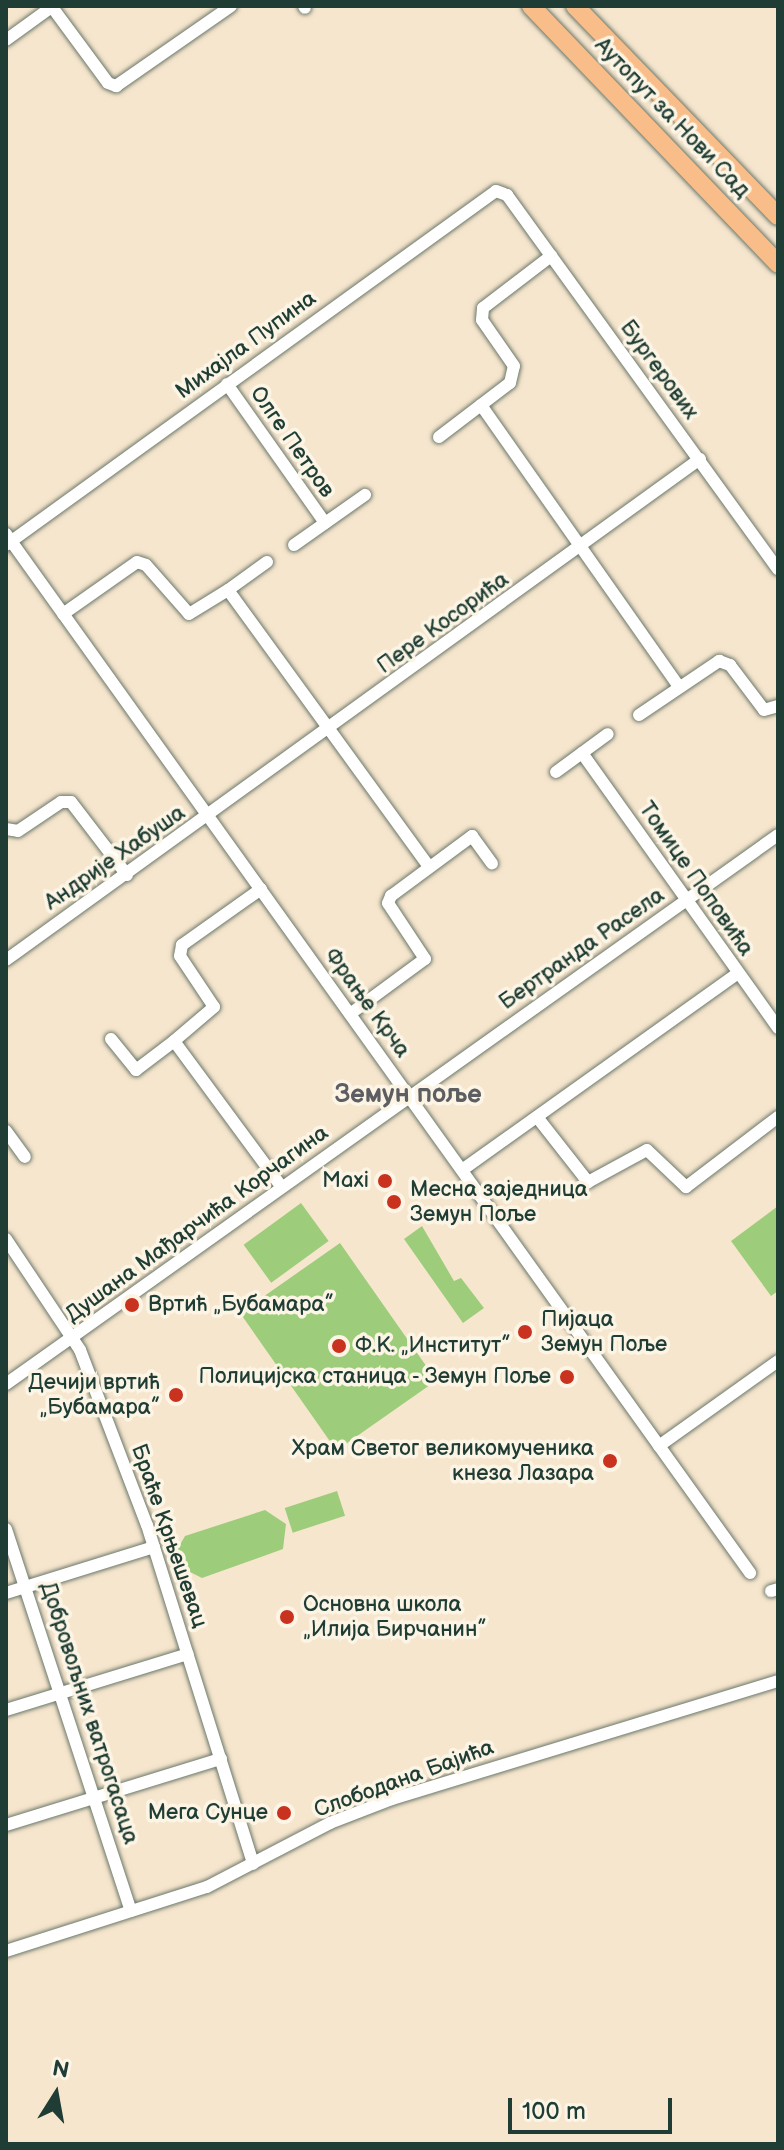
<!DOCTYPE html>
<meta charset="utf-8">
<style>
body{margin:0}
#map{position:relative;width:784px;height:2150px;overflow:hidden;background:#f7e6ce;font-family:"Balsamiq Sans",sans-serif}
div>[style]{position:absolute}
.green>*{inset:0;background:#9dcd7b;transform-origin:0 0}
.roads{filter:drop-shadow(0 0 2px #6b786a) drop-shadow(0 0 2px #6b786a)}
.minor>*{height:12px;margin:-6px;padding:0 6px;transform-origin:6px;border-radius:6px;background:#fff}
.primary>*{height:18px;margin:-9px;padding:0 9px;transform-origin:9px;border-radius:9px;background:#f8bd89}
.dots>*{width:22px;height:22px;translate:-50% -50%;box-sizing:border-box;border:4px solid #fcf5e5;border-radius:50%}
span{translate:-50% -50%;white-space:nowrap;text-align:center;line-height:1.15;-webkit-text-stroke:7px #fcf5e5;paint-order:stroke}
.street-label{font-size:22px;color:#1f3d34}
.poi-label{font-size:22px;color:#1f3d34}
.right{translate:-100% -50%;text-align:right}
.left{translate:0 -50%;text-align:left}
.quarter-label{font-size:26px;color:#5d5e61;font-weight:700}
.frame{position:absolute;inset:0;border:8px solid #1f3d34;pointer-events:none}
.north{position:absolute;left:16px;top:2054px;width:80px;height:80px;-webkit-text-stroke:6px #fcf5e5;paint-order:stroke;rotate:11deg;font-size:22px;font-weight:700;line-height:32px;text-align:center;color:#1f3d34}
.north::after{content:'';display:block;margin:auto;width:28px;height:36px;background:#1f3d34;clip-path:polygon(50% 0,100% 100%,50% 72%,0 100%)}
.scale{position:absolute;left:508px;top:2098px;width:164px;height:36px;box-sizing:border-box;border:4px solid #1f3d34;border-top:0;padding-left:10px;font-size:24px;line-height:28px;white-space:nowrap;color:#1f3d34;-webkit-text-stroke:6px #fcf5e5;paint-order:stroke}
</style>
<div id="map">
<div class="green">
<div style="left:301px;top:1203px;width:47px;height:71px;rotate:54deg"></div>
<div style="clip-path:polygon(778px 1206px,778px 1291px,771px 1296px,731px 1241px)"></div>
<div style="clip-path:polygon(422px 1226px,454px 1281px,461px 1278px,484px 1308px,463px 1323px,404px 1239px)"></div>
<div style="left:340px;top:1243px;width:168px;height:122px;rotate:55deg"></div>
<div style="left:337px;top:1491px;width:26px;height:55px;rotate:72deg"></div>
<div style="clip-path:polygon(265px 1510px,286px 1524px,283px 1549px,202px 1578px,180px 1567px,177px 1550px,185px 1536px)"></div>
</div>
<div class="roads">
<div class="minor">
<div style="left:304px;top:6px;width:2px;rotate:63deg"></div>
<div style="left:52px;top:7px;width:94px;rotate:53.6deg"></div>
<div style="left:108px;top:83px;width:9px;rotate:21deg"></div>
<div style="left:116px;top:86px;width:140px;rotate:-34.8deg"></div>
<div style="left:6px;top:40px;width:58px;rotate:-35.9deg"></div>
<div style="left:227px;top:384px;width:170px;rotate:54.8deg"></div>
<div style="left:481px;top:405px;width:345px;rotate:54.9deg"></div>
<div style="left:439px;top:437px;width:89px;rotate:-37.3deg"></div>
<div style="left:510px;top:383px;width:17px;rotate:-77deg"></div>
<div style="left:514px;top:366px;width:56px;rotate:-124.8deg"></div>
<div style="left:482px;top:320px;width:12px;rotate:-85deg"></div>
<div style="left:483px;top:308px;width:86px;rotate:-37.4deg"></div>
<div style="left:6px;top:534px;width:1278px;rotate:54.39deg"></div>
<div style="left:6px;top:545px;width:604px;rotate:-35.85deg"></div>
<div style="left:496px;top:191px;width:12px;rotate:20deg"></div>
<div style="left:507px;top:195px;width:462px;rotate:54.1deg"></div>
<div style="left:294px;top:545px;width:87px;rotate:-35.2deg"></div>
<div style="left:228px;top:590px;width:48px;rotate:-35.7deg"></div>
<div style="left:63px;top:614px;width:90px;rotate:-35.1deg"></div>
<div style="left:137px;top:562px;width:9px;rotate:18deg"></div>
<div style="left:146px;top:565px;width:65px;rotate:48.7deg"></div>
<div style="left:189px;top:614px;width:46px;rotate:-31.6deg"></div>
<div style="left:228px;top:590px;width:342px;rotate:54deg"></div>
<div style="left:639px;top:715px;width:97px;rotate:-34deg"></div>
<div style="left:719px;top:661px;width:12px;rotate:20deg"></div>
<div style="left:730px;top:665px;width:56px;rotate:52.9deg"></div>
<div style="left:764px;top:710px;width:15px;rotate:-16deg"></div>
<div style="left:582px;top:753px;width:338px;rotate:54.5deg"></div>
<div style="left:556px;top:772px;width:64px;rotate:-36.2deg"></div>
<div style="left:6px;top:829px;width:12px;rotate:9deg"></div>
<div style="left:18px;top:831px;width:52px;rotate:-34deg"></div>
<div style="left:61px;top:802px;width:10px"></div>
<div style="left:71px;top:802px;width:92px;rotate:52.5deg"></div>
<div style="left:261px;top:889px;width:97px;rotate:144.7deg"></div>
<div style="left:182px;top:945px;width:11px;rotate:100deg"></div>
<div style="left:180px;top:956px;width:61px;rotate:56.3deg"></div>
<div style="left:214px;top:1007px;width:52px;rotate:139.6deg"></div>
<div style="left:174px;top:1041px;width:180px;rotate:53.6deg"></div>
<div style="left:6px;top:960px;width:856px;rotate:-35.83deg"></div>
<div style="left:350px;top:1014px;width:93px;rotate:-36.3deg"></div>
<div style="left:425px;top:959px;width:67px;rotate:-123.5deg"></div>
<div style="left:388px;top:903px;width:8px;rotate:-67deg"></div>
<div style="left:391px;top:896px;width:101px;rotate:-36.5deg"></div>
<div style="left:472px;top:836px;width:34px;rotate:54deg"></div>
<div style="left:111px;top:1039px;width:40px;rotate:51deg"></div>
<div style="left:136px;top:1070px;width:48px;rotate:-37.3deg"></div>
<div style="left:537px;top:1117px;width:83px;rotate:51.9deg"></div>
<div style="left:588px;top:1182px;width:67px;rotate:-28.5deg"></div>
<div style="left:647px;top:1150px;width:54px;rotate:43.5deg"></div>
<div style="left:686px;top:1187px;width:116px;rotate:-37.3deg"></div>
<div style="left:6px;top:1131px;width:32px;rotate:54deg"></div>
<div style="left:462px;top:1170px;width:339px;rotate:-35.5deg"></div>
<div style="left:6px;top:1239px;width:133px;rotate:56.3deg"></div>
<div style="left:80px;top:1350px;width:187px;rotate:69.1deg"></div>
<div style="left:147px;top:1525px;width:355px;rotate:72.6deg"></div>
<div style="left:6px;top:1384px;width:947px;rotate:-35.42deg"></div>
<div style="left:659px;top:1446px;width:146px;rotate:-35.5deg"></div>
<div style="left:6px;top:1529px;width:402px;rotate:71.9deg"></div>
<div style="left:771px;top:1591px;width:7px;rotate:-16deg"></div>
<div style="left:6px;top:1593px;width:155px;rotate:-17.3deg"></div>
<div style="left:6px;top:1710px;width:190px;rotate:-17.1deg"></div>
<div style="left:6px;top:1825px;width:225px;rotate:-17.1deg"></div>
<div style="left:6px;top:1951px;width:211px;rotate:-17.7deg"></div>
<div style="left:207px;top:1887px;width:139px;rotate:-27.5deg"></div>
<div style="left:330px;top:1823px;width:66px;rotate:-21.2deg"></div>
<div style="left:392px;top:1799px;width:404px;rotate:-17deg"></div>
</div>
<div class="primary">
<div style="left:531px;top:6px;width:357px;rotate:46.2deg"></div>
<div style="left:575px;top:6px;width:292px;rotate:46deg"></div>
</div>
</div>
<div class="dots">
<div style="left:385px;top:1181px;background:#c8321e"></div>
<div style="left:394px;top:1202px;background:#c8321e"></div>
<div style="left:132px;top:1305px;background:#c8321e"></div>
<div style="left:525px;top:1332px;background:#c8321e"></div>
<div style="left:339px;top:1346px;background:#c8321e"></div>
<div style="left:567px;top:1377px;background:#c8321e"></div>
<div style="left:176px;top:1395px;background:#c8321e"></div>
<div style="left:610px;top:1461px;background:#c8321e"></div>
<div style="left:287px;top:1617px;background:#c8321e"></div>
<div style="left:284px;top:1813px;background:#c8321e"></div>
</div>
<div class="street-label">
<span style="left:672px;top:118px;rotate:46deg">Аутопут за Нови Сад</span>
<span style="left:246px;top:345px;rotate:-36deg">Михајла Пупина</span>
<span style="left:659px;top:370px;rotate:54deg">Бургерових</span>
<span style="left:292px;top:442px;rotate:55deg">Олге Петров</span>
<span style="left:443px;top:623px;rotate:-36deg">Пере Косорића</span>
<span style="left:115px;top:858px;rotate:-35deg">Андрије Хабуша</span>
<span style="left:696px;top:879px;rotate:55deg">Томице Поповића</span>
<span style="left:582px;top:949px;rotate:-35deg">Бертранда Расела</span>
<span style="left:367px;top:1003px;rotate:54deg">Фрање Крча</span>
<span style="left:197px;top:1224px;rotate:-36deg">Душана Мађарчића Корчагина</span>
<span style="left:169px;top:1536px;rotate:71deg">Браће Крњешевац</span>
<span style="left:89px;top:1713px;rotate:72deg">Добровољних ватрогасаца</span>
<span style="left:404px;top:1779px;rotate:-20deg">Слободана Бајића</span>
</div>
<div class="poi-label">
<span class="right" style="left:369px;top:1181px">Maxi</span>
<span class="left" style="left:410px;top:1202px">Месна заједница<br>Земун Поље</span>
<span class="left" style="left:148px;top:1305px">Вртић „Бубамара”</span>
<span class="left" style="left:541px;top:1332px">Пијаца<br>Земун Поље</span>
<span class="left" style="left:355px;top:1346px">Ф.К. „Институт”</span>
<span class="right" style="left:551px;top:1377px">Полицијска станица - Земун Поље</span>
<span class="right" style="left:160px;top:1395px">Дечији вртић<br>„Бубамара”</span>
<span class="right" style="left:594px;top:1461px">Храм Светог великомученика<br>кнеза Лазара</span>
<span class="left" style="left:303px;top:1617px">Основна школа<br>„Илија Бирчанин”</span>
<span class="right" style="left:268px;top:1813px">Мега Сунце</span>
</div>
<div class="quarter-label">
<span style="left:408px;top:1095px">Земун поље</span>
</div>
<div class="frame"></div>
<div class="north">N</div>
<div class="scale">100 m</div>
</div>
